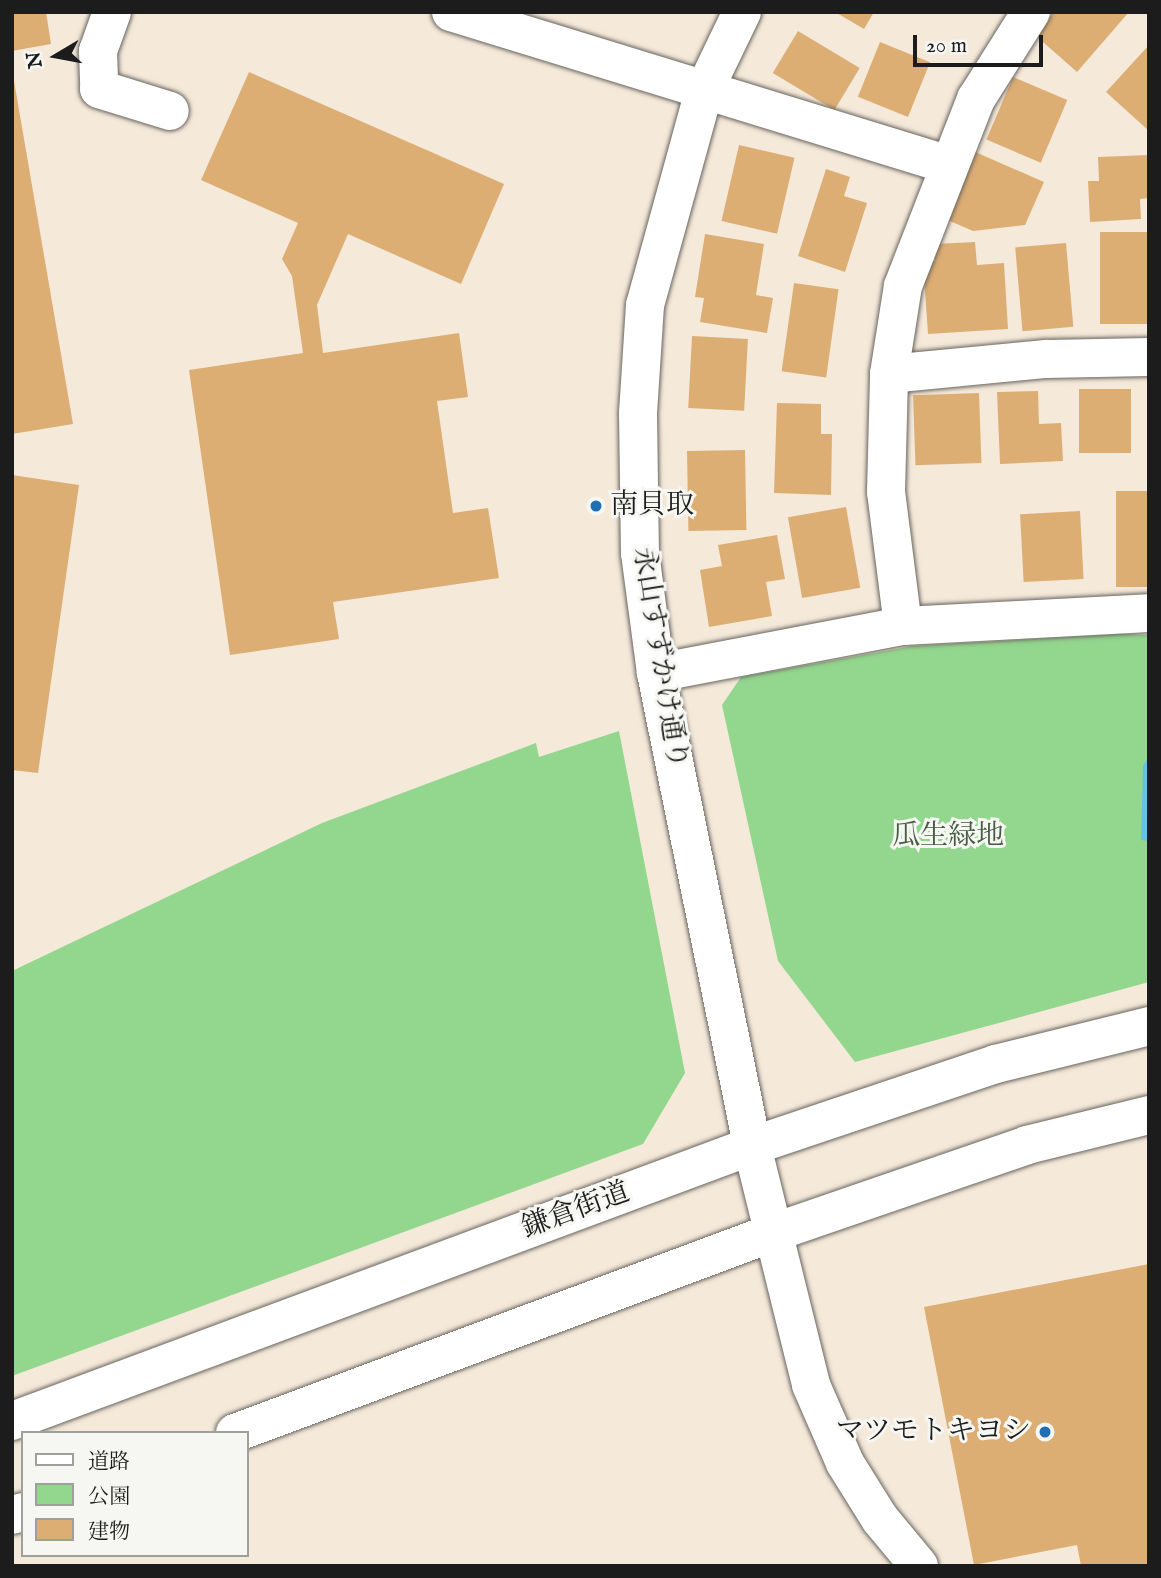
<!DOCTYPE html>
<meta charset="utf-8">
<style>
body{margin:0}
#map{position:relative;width:1161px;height:1578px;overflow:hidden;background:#f5e9da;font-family:"IM FELL English","Noto Serif JP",serif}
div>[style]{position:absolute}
.green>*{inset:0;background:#93d68e}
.water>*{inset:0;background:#65c2e3}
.building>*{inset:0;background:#ddae74;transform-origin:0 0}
.roads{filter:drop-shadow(0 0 2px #68645e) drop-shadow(0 0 2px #68645e)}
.minor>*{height:38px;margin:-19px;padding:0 19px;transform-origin:19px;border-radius:19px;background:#fff}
.major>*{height:38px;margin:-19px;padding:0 19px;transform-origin:19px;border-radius:19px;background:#fff}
.dots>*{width:19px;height:19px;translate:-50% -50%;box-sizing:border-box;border:4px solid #f6f6f2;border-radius:50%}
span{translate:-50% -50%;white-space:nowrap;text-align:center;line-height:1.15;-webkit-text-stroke:6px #f6f6f2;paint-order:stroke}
.poi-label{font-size:28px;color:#1c1c1c}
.left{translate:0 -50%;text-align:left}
.right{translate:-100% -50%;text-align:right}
.street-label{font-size:28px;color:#1c1c1c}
.park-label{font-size:28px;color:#465d44}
.frame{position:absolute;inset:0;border:14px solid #1c1c1c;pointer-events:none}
.legend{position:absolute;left:21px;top:1431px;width:228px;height:126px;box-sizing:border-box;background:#f6f6f2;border:2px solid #9f9f9c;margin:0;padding:9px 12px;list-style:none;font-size:21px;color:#1c1c1c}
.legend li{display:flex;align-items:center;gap:14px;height:35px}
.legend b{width:35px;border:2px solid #9f9f9c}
.north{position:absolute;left:21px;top:21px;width:70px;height:70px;-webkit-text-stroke:5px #f6f6f2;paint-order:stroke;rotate:260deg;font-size:19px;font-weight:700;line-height:28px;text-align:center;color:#1c1c1c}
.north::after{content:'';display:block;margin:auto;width:24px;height:32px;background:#1c1c1c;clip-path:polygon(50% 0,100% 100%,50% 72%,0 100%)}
.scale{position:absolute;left:913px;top:35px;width:130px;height:32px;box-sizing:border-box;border:4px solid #1c1c1c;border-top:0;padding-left:9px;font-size:21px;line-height:24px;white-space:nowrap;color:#1c1c1c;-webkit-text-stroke:5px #f6f6f2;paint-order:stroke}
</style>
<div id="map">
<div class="green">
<div style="clip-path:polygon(1121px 634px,1149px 635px,1149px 982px,855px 1062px,778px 961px,722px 705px,741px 677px,913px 646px)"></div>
<div style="clip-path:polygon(619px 731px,685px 1073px,643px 1144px,12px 1376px,12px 971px,322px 823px,536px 743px,539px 757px)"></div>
</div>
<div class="water">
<div style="clip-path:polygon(1149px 756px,1149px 841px,1141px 840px,1143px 766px)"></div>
</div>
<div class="building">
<div style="clip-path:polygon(12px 12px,46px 12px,51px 44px,12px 51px)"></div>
<div style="clip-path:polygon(835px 12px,874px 12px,864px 29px)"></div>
<div style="clip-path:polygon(1054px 12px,1129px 12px,1077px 72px,1035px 35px)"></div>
<div style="left:798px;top:31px;width:72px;height:49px;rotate:31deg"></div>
<div style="left:880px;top:42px;width:54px;height:59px;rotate:22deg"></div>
<div style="clip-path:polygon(1149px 45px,1149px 131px,1106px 92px)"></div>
<div style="clip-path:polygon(12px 69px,73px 424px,12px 434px)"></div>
<div style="clip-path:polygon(249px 72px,504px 184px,461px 284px,348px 234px,317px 305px,323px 353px,459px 333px,468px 397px,437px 401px,453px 513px,488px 508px,499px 578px,333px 602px,339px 639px,230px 655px,189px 370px,303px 353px,292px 276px,282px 259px,298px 223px,201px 180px)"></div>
<div style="left:1013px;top:77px;width:59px;height:68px;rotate:23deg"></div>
<div style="left:739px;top:145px;width:57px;height:78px;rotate:13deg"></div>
<div style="clip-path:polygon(973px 151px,1044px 182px,1025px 225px,973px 231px,943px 218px)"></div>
<div style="clip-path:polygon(1149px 155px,1149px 198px,1140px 199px,1141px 219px,1090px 222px,1088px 181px,1099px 181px,1098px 157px)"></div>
<div style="clip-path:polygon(826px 169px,850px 177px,844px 196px,867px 203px,845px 272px,798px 256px)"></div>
<div style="left:1149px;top:232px;width:92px;height:49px;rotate:90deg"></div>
<div style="clip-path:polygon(705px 234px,764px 244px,756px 295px,773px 298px,767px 333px,700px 322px,704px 298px,695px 297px)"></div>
<div style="clip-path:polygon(975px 242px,977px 265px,1004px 263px,1008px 329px,928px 334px,923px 262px,935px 261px,934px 244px)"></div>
<div style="left:1066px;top:243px;width:84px;height:51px;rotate:85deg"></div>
<div style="left:794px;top:283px;width:45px;height:89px;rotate:8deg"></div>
<div style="left:692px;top:336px;width:56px;height:72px;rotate:3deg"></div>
<div style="left:1079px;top:389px;width:52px;height:64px"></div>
<div style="clip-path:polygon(1038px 391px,1039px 424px,1061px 423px,1063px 461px,1000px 464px,997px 392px)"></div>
<div style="left:979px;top:393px;width:70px;height:66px;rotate:88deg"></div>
<div style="clip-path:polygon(777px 403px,821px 404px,821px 434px,832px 434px,831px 495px,774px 493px)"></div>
<div style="left:745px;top:450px;width:80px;height:58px;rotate:89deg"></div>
<div style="clip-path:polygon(12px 475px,79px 485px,38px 773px,12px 770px)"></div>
<div style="left:1149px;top:491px;width:96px;height:33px;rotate:90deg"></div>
<div style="left:846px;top:507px;width:82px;height:59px;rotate:80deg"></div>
<div style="left:1080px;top:511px;width:68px;height:60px;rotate:87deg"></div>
<div style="clip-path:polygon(777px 535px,785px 579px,766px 582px,772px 616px,709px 627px,700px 570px,722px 566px,718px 545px)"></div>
<div style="clip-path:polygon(1149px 1264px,1149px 1566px,1081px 1566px,1077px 1545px,974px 1565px,924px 1307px)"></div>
</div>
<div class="roads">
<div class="minor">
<div style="left:112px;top:12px;width:41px;rotate:109.7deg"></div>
<div style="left:98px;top:51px;width:38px;rotate:88deg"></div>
<div style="left:99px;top:89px;width:74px;rotate:17.2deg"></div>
<div style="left:451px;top:12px;width:518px;rotate:17.07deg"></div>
<div style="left:742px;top:12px;width:88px;rotate:115.7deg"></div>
<div style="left:704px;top:91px;width:222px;rotate:105.4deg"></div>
<div style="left:645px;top:305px;width:108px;rotate:93.7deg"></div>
<div style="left:638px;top:413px;width:140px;rotate:89.2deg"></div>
<div style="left:640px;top:553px;width:121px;rotate:82.4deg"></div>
<div style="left:656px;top:673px;width:483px;rotate:78.5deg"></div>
<div style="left:752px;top:1146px;width:246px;rotate:76.1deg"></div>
<div style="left:811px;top:1385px;width:85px;rotate:66.4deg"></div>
<div style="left:845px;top:1463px;width:66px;rotate:58deg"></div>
<div style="left:880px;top:1519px;width:61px;rotate:50.3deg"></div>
<div style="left:889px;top:374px;width:158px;rotate:-5.5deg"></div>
<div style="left:1046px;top:359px;width:103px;rotate:-1.1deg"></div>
<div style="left:903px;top:626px;width:135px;rotate:-97.2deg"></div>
<div style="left:886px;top:492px;width:118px;rotate:-88.5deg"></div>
<div style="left:889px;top:374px;width:89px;rotate:-81deg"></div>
<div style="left:903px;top:286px;width:201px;rotate:-68.7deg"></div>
<div style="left:976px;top:99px;width:103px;rotate:-57.7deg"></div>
<div style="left:656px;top:673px;width:251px;rotate:-10.8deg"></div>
<div style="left:903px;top:626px;width:246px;rotate:-3deg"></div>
</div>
<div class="major">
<div style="left:12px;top:1421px;width:789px;rotate:-20.39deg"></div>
<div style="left:752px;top:1146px;width:257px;rotate:-18.6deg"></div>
<div style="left:996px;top:1064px;width:158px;rotate:-13.9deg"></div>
<div style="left:235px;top:1433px;width:573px;rotate:-20.43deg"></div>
<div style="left:772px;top:1233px;width:270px;rotate:-19deg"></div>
<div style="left:1027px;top:1145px;width:126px;rotate:-13.8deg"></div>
<div style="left:12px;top:1515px;width:11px;rotate:-15deg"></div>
</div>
</div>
<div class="dots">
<div style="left:596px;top:506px;background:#1f6fb2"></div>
<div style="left:1045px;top:1432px;background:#1f6fb2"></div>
</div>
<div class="poi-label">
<span class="left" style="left:610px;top:506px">南貝取</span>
<span class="right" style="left:1031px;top:1432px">マツモトキヨシ</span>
</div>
<div class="street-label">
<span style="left:659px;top:658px;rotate:81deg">永山すずかけ通り</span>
<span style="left:576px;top:1211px;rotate:-20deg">鎌倉街道</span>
</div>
<div class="park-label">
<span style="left:948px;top:837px">瓜生緑地</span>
</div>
<div class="frame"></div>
<ul class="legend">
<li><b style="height:9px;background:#fff"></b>道路</li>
<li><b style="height:19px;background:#93d68e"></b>公園</li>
<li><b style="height:19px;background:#ddae74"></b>建物</li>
</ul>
<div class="north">N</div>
<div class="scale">20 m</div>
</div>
